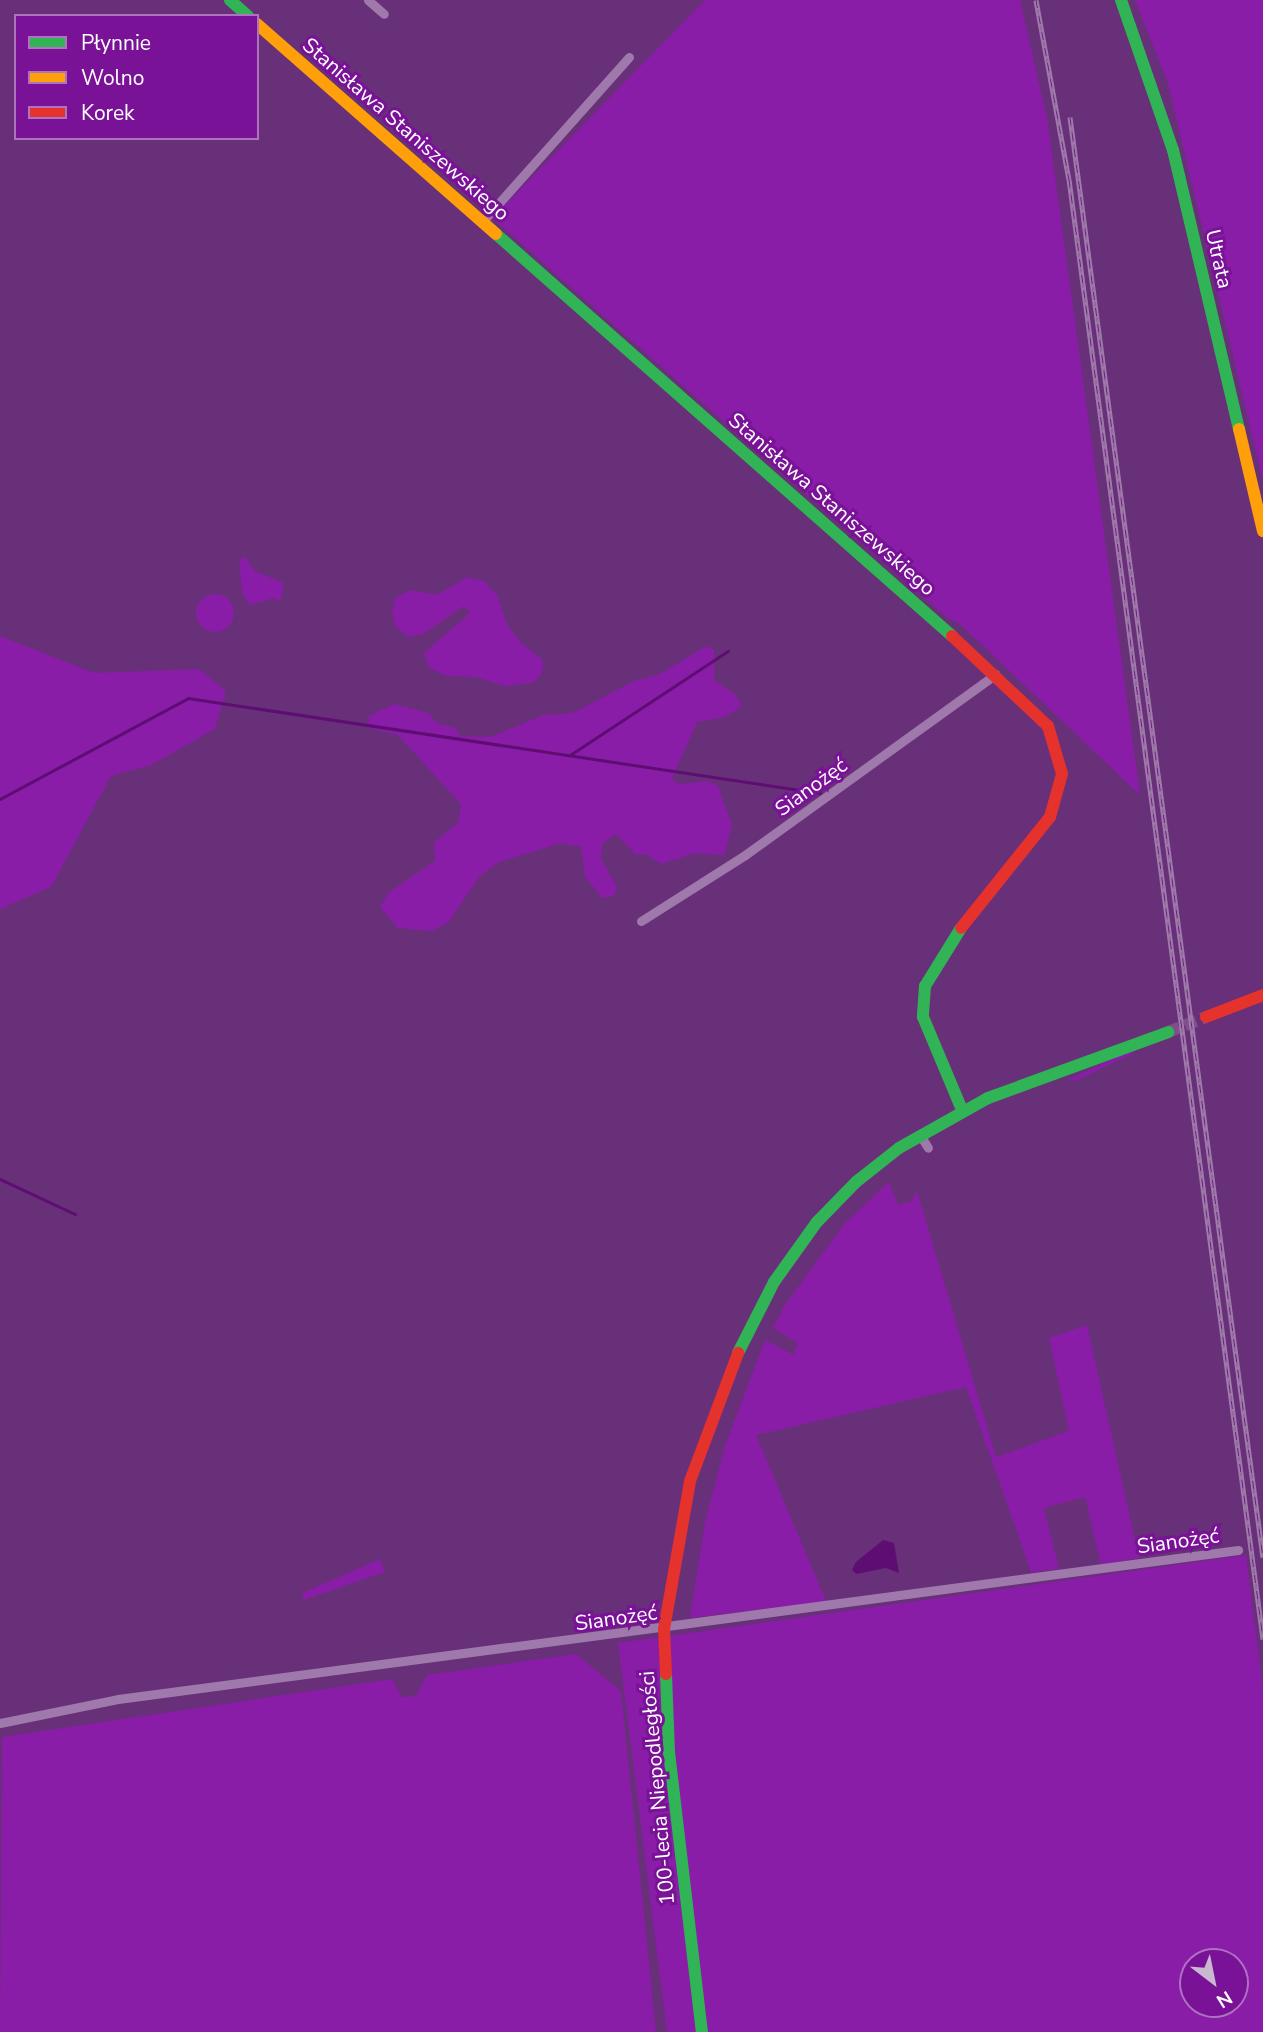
<!DOCTYPE html>
<meta charset="utf-8">
<style>
body{margin:0}
#map{position:relative;width:1263px;height:2032px;overflow:hidden;background:#683078;font-family:"Nunito Sans",sans-serif}
div>[style]{position:absolute}
.green>*{inset:0;background:#891da8}
.round{border-radius:50%}
.water>*{inset:0;background:#5e0e73}
.stream>*{height:2.5px;margin:-1.25px;padding:0 1.25px;transform-origin:1.25px;border-radius:1.25px;background:#5e0e73}
.secondary-tunnel>*{height:12px;margin-top:-6px;transform-origin:0;background:repeating-linear-gradient(90deg,#7f4f8c 0 12px,transparent 0 18px)}
.street>*{height:9px;margin:-4.5px;padding:0 4.5px;transform-origin:4.5px;border-radius:4.5px;background:#9f79ab}
.fast>*{height:12px;margin:-6px;padding:0 6px;transform-origin:6px;border-radius:6px;background:#30b455}
.slow>*{height:12px;margin:-6px;padding:0 6px;transform-origin:6px;border-radius:6px;background:#ff9f0a}
.jam>*{height:12px;margin:-6px;padding:0 6px;transform-origin:6px;border-radius:6px;background:#e5322d}
.rail>*{height:5px;margin-top:-2.5px;transform-origin:0;background:repeating-linear-gradient(90deg,#791296 0 8px,#9f7baa 0 16px);box-sizing:border-box;border-block:2px solid #9f7baa}
span{translate:-50% -50%;white-space:nowrap;text-align:center;line-height:1.15;-webkit-text-stroke:6px #791296;paint-order:stroke}
.street-label{font-size:21px;color:#fff}
.legend{position:absolute;left:14px;top:14px;width:245px;height:126px;box-sizing:border-box;background:#791296;border:2px solid #af71c0;margin:0;padding:9px 12px;list-style:none;font-size:21px;color:#fff}
.legend li{display:flex;align-items:center;gap:14px;height:35px}
.legend b{width:35px;border:2px solid #af71c0}
.north{position:absolute;left:1179px;top:1948px;width:70px;height:70px;box-sizing:border-box;background:#791296;border:2px solid #af71c0;border-radius:50%;rotate:148deg;font-size:19px;font-weight:700;line-height:28px;text-align:center;color:#fff}
.north::after{content:'';display:block;margin:auto;width:24px;height:32px;background:#cab7d0;clip-path:polygon(50% 0,100% 100%,50% 72%,0 100%)}
</style>
<div id="map">
<div class="green">
<div style="clip-path:polygon(705px 0,1020px 0,1047px 118px,1140px 795px,960px 624px,945px 616px,492px 218px)"></div>
<div style="clip-path:polygon(1135px 0,1263px 0,1263px 481px,1168px 84px)"></div>
<div style="clip-path:polygon(245px 557px,255px 571px,284px 583px,280px 602px,274px 598px,250px 605px,242px 593px,239px 559px)"></div>
<div style="clip-path:polygon(467px 577px,484px 581px,497px 595px,507px 624px,519px 641px,543px 660px,542px 673px,533px 683px,504px 686px,477px 677px,446px 676px,429px 668px,424px 653px,470px 613px,464px 606px,423px 634px,408px 637px,395px 626px,392px 610px,396px 597px,411px 590px,437px 595px)"></div>
<div class="round" style="left:196px;top:594px;width:38px;height:38px"></div>
<div style="clip-path:polygon(0 636px,94px 673px,199px 669px,226px 691px,215px 729px,151px 765px,111px 776px,51px 887px,0 909px)"></div>
<div style="clip-path:polygon(706px 646px,714px 650px,714px 680px,736px 695px,742px 706px,725px 717px,697px 722px,672px 778px,679px 784px,708px 781px,718px 786px,732px 825px,724px 855px,696px 853px,661px 864px,645px 854px,636px 855px,616px 834px,603px 843px,601px 858px,617px 888px,614px 896px,602px 898px,585px 876px,581px 847px,561px 843px,499px 862px,480px 876px,448px 923px,431px 931px,398px 928px,380px 907px,389px 892px,435px 861px,434px 842px,458px 823px,461px 804px,398px 735px,368px 728px,369px 716px,394px 704px,428px 713px,437px 723px,456px 728px,460px 736px,490px 737px,544px 715px,573px 713px,634px 681px,660px 674px)"></div>
<div style="clip-path:polygon(1128px 1052px,1134px 1053px,1075px 1081px,1067px 1080px)"></div>
<div style="clip-path:polygon(889px 1182px,898px 1205px,912px 1201px,917px 1191px,996px 1457px,1069px 1431px,1049px 1338px,1087px 1325px,1139px 1558px,1101px 1565px,1085px 1497px,1044px 1508px,1059px 1569px,1031px 1572px,966px 1387px,756px 1435px,826px 1601px,690px 1618px,705px 1522px,725px 1446px,765px 1340px,794px 1355px,798px 1343px,773px 1328px,785px 1305px,845px 1223px)"></div>
<div style="clip-path:polygon(evenodd,1246px 1555px,1263px 1689px,1263px 2032px,667px 2032px,618px 1643px,1246px 1555px,1193px 1962px,1235px 1962px,1235px 2004px,1193px 2004px,1193px 1962px)"></div>
<div style="clip-path:polygon(380px 1559px,385px 1572px,304px 1600px,302px 1593px)"></div>
<div style="clip-path:polygon(576px 1654px,621px 1691px,656px 2032px,0 2032px,2px 1737px,392px 1679px,402px 1697px,416px 1696px,427px 1675px)"></div>
</div>
<div class="water">
<div style="clip-path:polygon(883px 1540px,894px 1543px,899px 1573px,886px 1568px,856px 1574px,852px 1570px,856px 1562px)"></div>
</div>
<div class="stream">
<div style="left:570px;top:755px;width:189px;rotate:-33.4deg"></div>
<div style="left:0;top:799px;width:213px;rotate:-28.2deg"></div>
<div style="left:188px;top:698px;width:639px;rotate:8.55deg"></div>
<div style="left:0;top:1179px;width:83px;rotate:25deg"></div>
</div>
<div class="secondary-tunnel">
<div style="left:1168px;top:1032px;width:41px;rotate:-21.5deg"></div>
</div>
<div class="street">
<div style="left:368px;top:0;width:21px;rotate:41deg"></div>
<div style="left:482px;top:222px;width:221px;rotate:-48.3deg"></div>
<div style="left:641px;top:921px;width:123px;rotate:-32.4deg"></div>
<div style="left:745px;top:855px;width:309px;rotate:-35.8deg"></div>
<div style="left:920px;top:1135px;width:15px;rotate:58deg"></div>
<div style="left:0;top:1723px;width:120px;rotate:-11.5deg"></div>
<div style="left:118px;top:1699px;width:1130px;rotate:-7.58deg"></div>
</div>
<div class="fast">
<div style="left:230px;top:0;width:24px;rotate:42deg"></div>
<div style="left:1121px;top:0;width:159px;rotate:70.9deg"></div>
<div style="left:1173px;top:150px;width:287px;rotate:76.7deg"></div>
<div style="left:496px;top:234px;width:608px;rotate:41.4deg"></div>
<div style="left:961px;top:928px;width:68px;rotate:121.8deg"></div>
<div style="left:925px;top:986px;width:31px;rotate:94deg"></div>
<div style="left:923px;top:1017px;width:101px;rotate:67.2deg"></div>
<div style="left:738px;top:1353px;width:80px;rotate:-63.1deg"></div>
<div style="left:774px;top:1282px;width:74px;rotate:-54.4deg"></div>
<div style="left:817px;top:1222px;width:56px;rotate:-45.7deg"></div>
<div style="left:856px;top:1182px;width:55px;rotate:-38.3deg"></div>
<div style="left:899px;top:1148px;width:102px;rotate:-29.3deg"></div>
<div style="left:988px;top:1098px;width:192px;rotate:-20.1deg"></div>
<div style="left:666px;top:1674px;width:78px;rotate:87.8deg"></div>
<div style="left:669px;top:1752px;width:282px;rotate:83.3deg"></div>
</div>
<div class="slow">
<div style="left:257px;top:24px;width:318px;rotate:41.3deg"></div>
<div style="left:1239px;top:429px;width:105px;rotate:76.8deg"></div>
</div>
<div class="jam">
<div style="left:952px;top:636px;width:132px;rotate:43.2deg"></div>
<div style="left:1048px;top:726px;width:50px;rotate:73.7deg"></div>
<div style="left:1062px;top:774px;width:45px;rotate:105.6deg"></div>
<div style="left:1050px;top:817px;width:142px;rotate:128.7deg"></div>
<div style="left:1206px;top:1017px;width:61px;rotate:-21.1deg"></div>
<div style="left:666px;top:1674px;width:45px;rotate:-92.5deg"></div>
<div style="left:664px;top:1629px;width:150px;rotate:-80deg"></div>
<div style="left:690px;top:1481px;width:137px;rotate:-69.4deg"></div>
</div>
<div class="rail">
<div style="left:1036px;top:0;width:182px;rotate:79.6deg"></div>
<div style="left:1069px;top:179px;width:1473px;rotate:82.43deg"></div>
<div style="left:1070px;top:117px;width:1453px;rotate:82.37deg"></div>
</div>
<div class="street-label">
<span style="left:406px;top:129px;rotate:41deg">Stanisława Staniszewskiego</span>
<span style="left:1219px;top:259px;rotate:77deg">Utrata</span>
<span style="left:832px;top:504px;rotate:41deg">Stanisława Staniszewskiego</span>
<span style="left:811px;top:787px;rotate:-36deg">Sianożęć</span>
<span style="left:1178px;top:1541px;rotate:-8deg">Sianożęć</span>
<span style="left:616px;top:1618px;rotate:-8deg">Sianożęć</span>
<span style="left:657px;top:1788px;rotate:-95deg">100-lecia Niepodległości</span>
</div>
<ul class="legend">
<li><b style="height:9px;background:#30b455"></b>Płynnie</li>
<li><b style="height:9px;background:#ff9f0a"></b>Wolno</li>
<li><b style="height:9px;background:#e5322d"></b>Korek</li>
</ul>
<div class="north">N</div>
</div>
